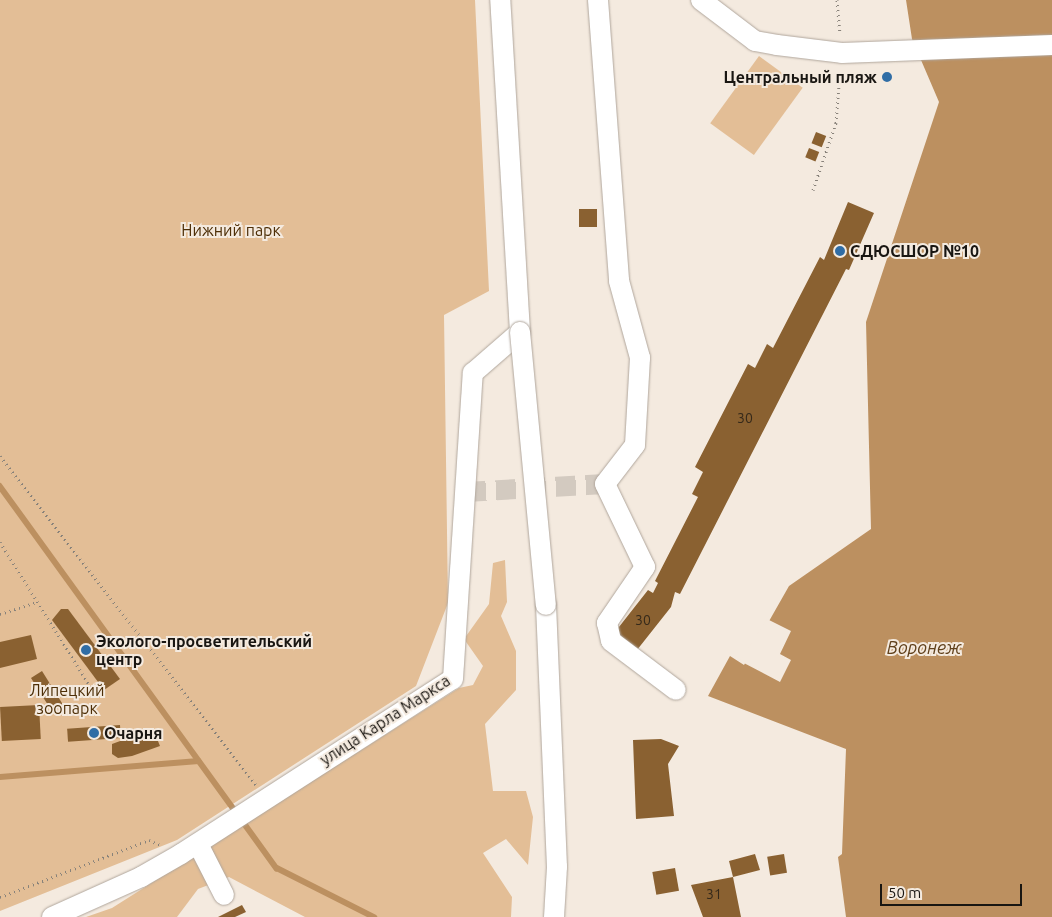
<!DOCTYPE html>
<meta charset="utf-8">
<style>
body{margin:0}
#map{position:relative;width:1052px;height:917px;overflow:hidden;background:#f4eadf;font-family:Ubuntu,sans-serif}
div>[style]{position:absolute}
.green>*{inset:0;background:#e3be96;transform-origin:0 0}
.water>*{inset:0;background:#bc9060}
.pier>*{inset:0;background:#f4eadf}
.stream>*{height:5.5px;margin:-2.75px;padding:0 2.75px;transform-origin:2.75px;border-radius:2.75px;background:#bc9060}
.building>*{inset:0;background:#8a6131;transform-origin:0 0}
.minor-tunnel>*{height:20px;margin-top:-10px;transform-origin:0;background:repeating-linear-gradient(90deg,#d3cac0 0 20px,transparent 0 30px)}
.path>*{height:3px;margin-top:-1.5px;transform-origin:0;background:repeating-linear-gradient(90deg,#88827a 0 1px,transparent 0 5px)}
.roads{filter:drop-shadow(0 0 1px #b0a69c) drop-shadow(0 0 1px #b0a69c)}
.minor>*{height:20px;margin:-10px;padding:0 10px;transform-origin:10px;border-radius:10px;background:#fff}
.bridges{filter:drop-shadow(0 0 1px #b0a69c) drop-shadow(0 0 1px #b0a69c)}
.minor-bridge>*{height:20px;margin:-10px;padding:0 10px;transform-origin:10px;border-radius:10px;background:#fff}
.dots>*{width:14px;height:14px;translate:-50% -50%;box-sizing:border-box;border:2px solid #f4eadf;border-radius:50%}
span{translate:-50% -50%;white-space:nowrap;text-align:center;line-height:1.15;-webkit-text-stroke:4px #f4eadf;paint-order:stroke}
.number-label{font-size:14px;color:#35291a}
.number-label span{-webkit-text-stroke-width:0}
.poi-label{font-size:16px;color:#191612;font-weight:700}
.right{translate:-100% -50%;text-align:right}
.left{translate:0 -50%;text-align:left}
.park-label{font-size:16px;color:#4e2f07}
.street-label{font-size:16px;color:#191612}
.water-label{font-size:18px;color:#61411c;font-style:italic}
.scale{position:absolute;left:880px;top:884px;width:142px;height:22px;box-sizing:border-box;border:2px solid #191612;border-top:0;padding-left:6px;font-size:15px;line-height:18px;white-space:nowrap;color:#191612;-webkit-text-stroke:4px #f4eadf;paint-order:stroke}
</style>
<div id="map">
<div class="green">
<div style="clip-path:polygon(0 0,475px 0,489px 291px,444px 315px,448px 603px,416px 686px,177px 840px,0 911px)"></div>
<div style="left:759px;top:56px;width:54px;height:83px;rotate:36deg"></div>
<div style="clip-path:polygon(505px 560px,507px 602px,501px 616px,516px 651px,516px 690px,485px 724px,493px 791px,526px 791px,533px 817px,528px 865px,506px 839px,483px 853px,512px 897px,511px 917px,305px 917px,229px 877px,198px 889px,177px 917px,86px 917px,112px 908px,459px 688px,473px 685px,483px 666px,464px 639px,489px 604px,493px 563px)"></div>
</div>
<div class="water">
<div style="clip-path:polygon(906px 0,1052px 0,1052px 917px,846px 917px,838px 857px,842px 854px,846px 749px,708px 696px,730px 656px,744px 665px,789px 586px,871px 529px,866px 322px,939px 102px,912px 39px)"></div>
</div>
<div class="pier">
<div style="clip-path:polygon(767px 619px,791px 631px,780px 654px,791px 660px,780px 682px,740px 661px)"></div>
</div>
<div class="stream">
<div style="left:0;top:486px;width:472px;rotate:54.1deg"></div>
<div style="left:277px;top:868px;width:109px;rotate:26.8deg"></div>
<div style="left:0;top:777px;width:199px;rotate:-4.6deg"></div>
</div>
<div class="building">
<div style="left:816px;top:132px;width:11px;height:12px;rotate:22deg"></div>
<div style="left:809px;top:148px;width:11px;height:10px;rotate:22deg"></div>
<div style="clip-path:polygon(848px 202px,874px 213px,849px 270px,846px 269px,680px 594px,675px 592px,671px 607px,637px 650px,615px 632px,648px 590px,653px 593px,658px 583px,655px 581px,698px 497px,692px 494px,703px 472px,695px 467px,748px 364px,755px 368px,767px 344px,773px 348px,820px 257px,824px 260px)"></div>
<div style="left:597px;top:209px;width:18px;height:18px;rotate:90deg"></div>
<div style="clip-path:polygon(61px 609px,68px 609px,120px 679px,104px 690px,52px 620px)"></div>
<div style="clip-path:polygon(31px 635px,37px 659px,0 668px,0 642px)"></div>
<div style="left:42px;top:671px;width:40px;height:13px;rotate:58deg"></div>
<div style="left:39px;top:705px;width:34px;height:39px;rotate:87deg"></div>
<div style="left:120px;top:725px;width:13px;height:53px;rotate:86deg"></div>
<div style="clip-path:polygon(153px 729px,160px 746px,132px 756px,118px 758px,112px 754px,112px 744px)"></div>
<div style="clip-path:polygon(661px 739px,679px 746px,668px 764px,674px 816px,636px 819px,633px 740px)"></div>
<div style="clip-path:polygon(755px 854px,760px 870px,733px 877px,741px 917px,703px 917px,691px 885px,733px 877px,729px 861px)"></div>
<div style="left:784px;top:854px;width:19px;height:17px;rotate:81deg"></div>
<div style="left:675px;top:868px;width:23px;height:23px;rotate:80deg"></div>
<div style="clip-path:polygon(242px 905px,246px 912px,235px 917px,218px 917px)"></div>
</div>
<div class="minor-tunnel">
<div style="left:466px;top:492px;width:139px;rotate:-3.3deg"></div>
</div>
<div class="path">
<div style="left:837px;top:0;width:34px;rotate:85deg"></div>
<div style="left:813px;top:190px;width:71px;rotate:-71.1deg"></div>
<div style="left:836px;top:123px;width:51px;rotate:-85.5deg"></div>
<div style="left:0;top:456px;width:417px;rotate:52.1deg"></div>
<div style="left:0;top:542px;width:173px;rotate:58deg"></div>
<div style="left:0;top:614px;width:39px;rotate:-18deg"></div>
<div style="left:0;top:897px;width:160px;rotate:-20.9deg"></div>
<div style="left:149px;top:840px;width:12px;rotate:24deg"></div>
</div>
<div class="roads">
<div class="minor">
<div style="left:598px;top:0;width:282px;rotate:85.7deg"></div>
<div style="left:619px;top:281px;width:80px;rotate:74.7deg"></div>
<div style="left:640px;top:358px;width:87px;rotate:93.3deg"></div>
<div style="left:635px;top:445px;width:49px;rotate:127.6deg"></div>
<div style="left:605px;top:484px;width:92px;rotate:64.3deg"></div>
<div style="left:645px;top:567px;width:68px;rotate:124.2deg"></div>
<div style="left:607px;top:623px;width:18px;rotate:77deg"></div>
<div style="left:611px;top:641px;width:81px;rotate:37deg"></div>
<div style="left:701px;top:0;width:68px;rotate:37.2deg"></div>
<div style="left:755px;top:41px;width:22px;rotate:10deg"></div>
<div style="left:777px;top:45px;width:65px;rotate:7deg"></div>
<div style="left:842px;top:53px;width:210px;rotate:-2.2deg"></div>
<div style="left:546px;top:605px;width:262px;rotate:87.6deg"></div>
<div style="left:557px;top:867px;width:50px;rotate:93.4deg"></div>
<div style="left:198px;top:844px;width:57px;rotate:63deg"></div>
<div style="left:52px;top:917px;width:98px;rotate:-24.2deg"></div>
<div style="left:141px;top:877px;width:46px;rotate:-29.9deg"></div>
<div style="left:181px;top:854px;width:323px;rotate:-32.8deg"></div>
<div style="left:453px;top:679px;width:307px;rotate:-86.3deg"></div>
<div style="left:473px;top:373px;width:62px;rotate:-41.1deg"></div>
<div style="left:520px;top:332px;width:333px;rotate:-93.4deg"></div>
</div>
</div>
<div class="bridges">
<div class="minor-bridge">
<div style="left:520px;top:332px;width:274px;rotate:84.6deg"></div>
</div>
</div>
<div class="dots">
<div style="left:887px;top:77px;background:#306da5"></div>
<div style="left:840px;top:251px;background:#306da5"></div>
<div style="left:86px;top:650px;background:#306da5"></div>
<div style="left:94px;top:733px;background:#306da5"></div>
</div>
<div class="number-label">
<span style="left:745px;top:418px">30</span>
<span style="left:643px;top:620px">30</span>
<span style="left:714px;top:894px">31</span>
</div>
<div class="poi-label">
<span class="right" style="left:877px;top:77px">Центральный пляж</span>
<span class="left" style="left:850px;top:251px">СДЮСШОР №10</span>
<span class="left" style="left:96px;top:650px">Эколого-просветительский<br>центр</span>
<span class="left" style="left:104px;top:733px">Очарня</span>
</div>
<div class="park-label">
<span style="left:231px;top:230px">Нижний парк</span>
<span style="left:67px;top:699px">Липецкий<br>зоопарк</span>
</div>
<div class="street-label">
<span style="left:385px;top:720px;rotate:-33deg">улица Карла Маркса</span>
</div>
<div class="water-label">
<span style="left:924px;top:647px">Воронеж</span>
</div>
<div class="scale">50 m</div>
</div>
